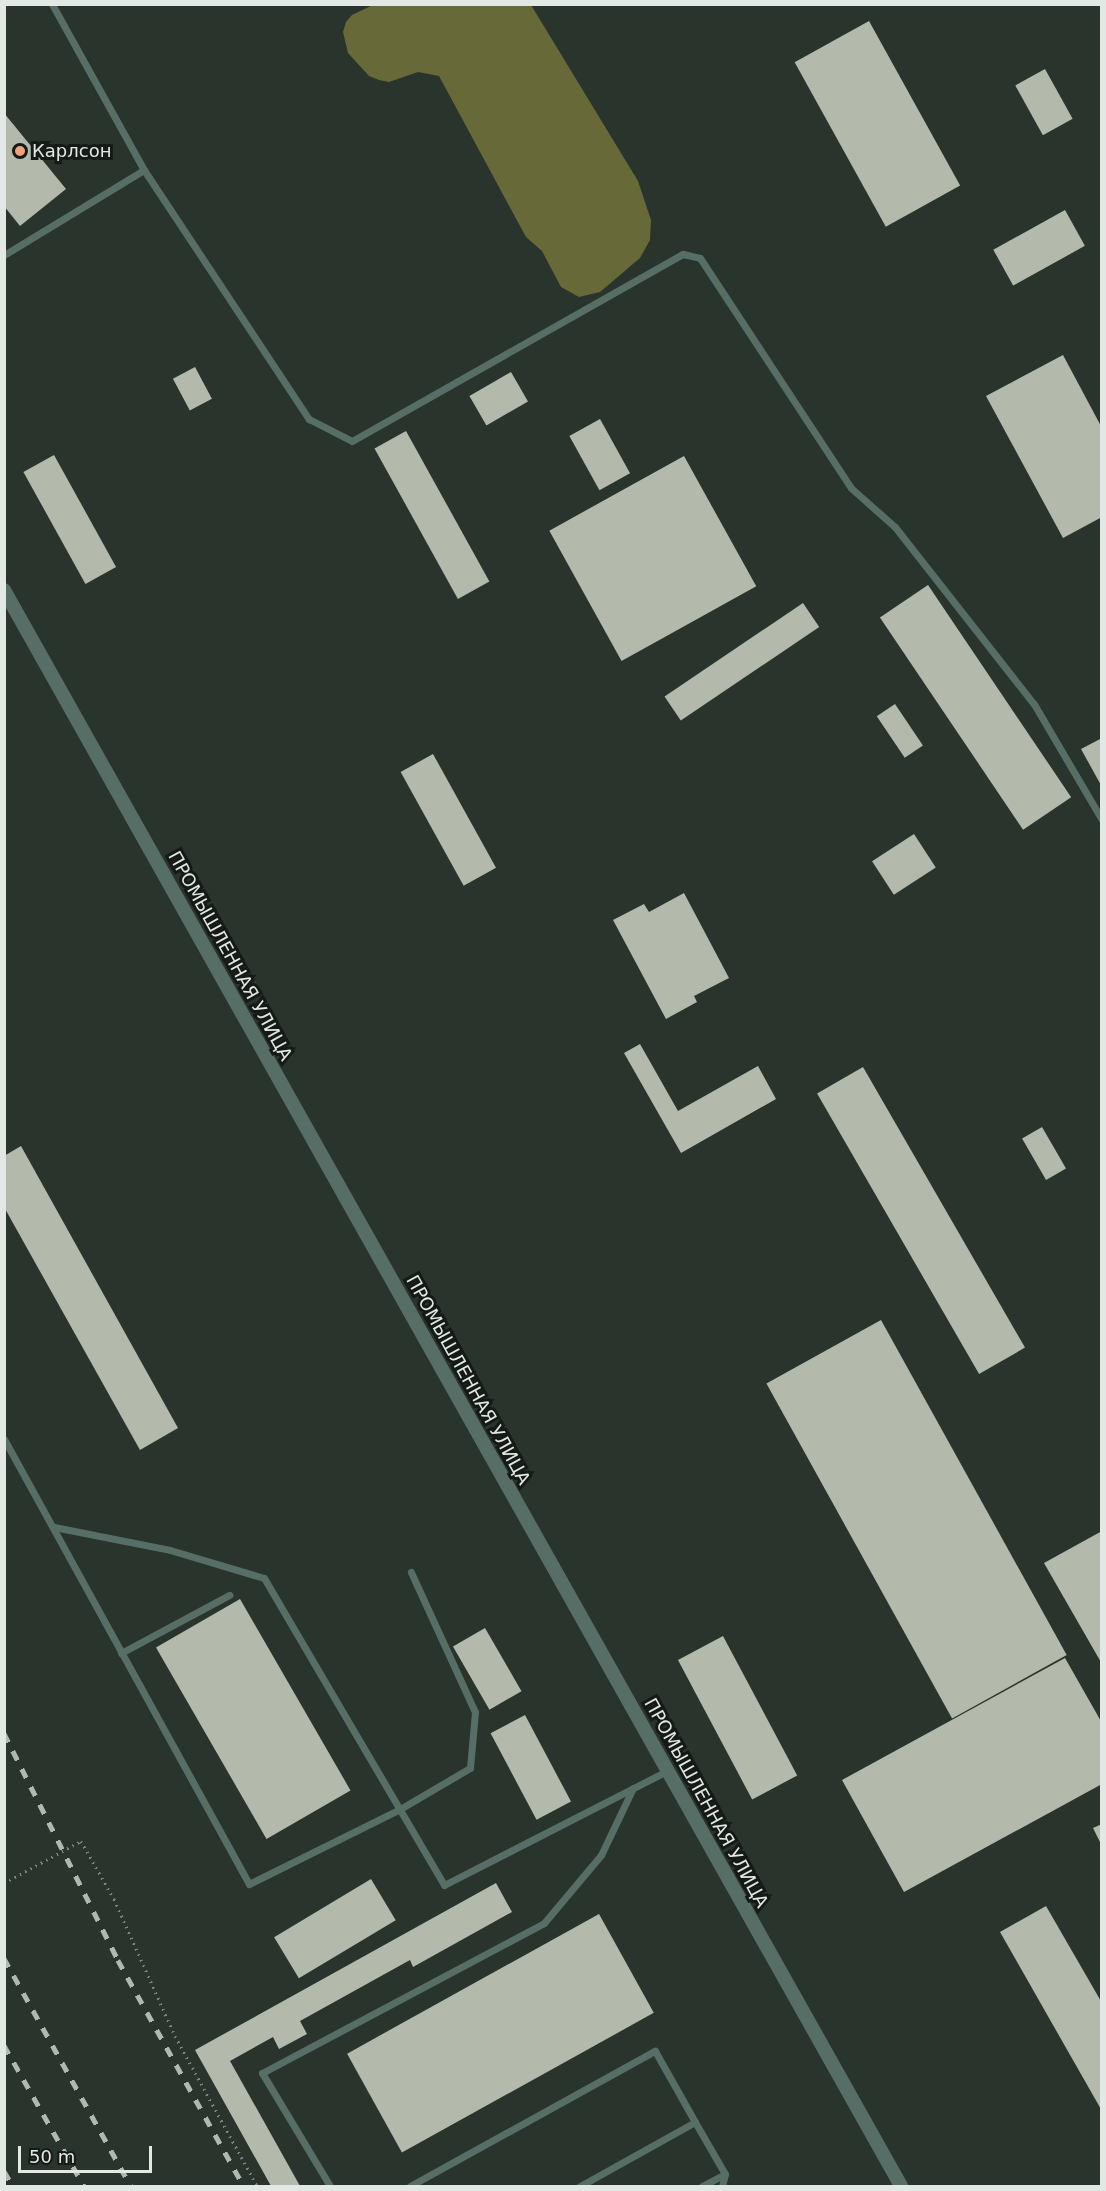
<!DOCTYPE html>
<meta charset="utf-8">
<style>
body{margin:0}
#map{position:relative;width:1106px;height:2191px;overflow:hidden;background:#29342c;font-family:"DejaVu Sans",sans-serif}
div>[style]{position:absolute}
.forest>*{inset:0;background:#686939}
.building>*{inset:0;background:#b3baac;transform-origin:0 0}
.path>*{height:3px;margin-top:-1.5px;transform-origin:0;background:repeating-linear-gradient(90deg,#7d867f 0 1.5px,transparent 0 6px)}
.lane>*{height:7px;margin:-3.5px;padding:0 3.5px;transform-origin:3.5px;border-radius:3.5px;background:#576e67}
.street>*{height:14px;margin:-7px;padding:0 7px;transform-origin:7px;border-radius:7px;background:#576e67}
.rail>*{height:4.5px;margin-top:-2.25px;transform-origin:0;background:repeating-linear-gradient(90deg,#b0b8b2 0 10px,transparent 0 20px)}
.path-bridge>*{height:3px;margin-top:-1.5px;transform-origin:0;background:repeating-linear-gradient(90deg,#7d867f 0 1.5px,transparent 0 6px)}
.dots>*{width:16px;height:16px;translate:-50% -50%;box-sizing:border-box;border:3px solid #151a17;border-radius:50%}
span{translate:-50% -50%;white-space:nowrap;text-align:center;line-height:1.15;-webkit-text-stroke:6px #151a17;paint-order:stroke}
.poi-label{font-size:18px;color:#e2e9e4}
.left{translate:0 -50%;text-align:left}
.street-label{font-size:18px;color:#e2e9e4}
.frame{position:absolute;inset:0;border:6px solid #e2e9e4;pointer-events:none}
.scale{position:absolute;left:18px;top:2146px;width:134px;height:27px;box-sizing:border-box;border:3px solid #e2e9e4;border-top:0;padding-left:8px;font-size:18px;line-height:21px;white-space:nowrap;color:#e2e9e4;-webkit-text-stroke:4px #151a17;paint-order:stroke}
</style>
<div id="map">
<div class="forest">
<div style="clip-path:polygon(375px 4px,531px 5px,638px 181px,651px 220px,650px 240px,640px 258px,600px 292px,579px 297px,561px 287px,542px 251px,526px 237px,439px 76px,418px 72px,389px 82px,379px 80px,369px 76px,348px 53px,343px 32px,346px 22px,352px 15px)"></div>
</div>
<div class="building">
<div style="left:869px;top:21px;width:188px;height:85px;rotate:61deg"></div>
<div style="left:1045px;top:69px;width:57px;height:34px;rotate:61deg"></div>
<div style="clip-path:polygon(4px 113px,66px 189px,20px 226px,4px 206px)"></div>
<div style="left:1065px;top:210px;width:41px;height:82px;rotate:61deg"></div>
<div style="clip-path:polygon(1063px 355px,1102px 428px,1102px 517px,1063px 538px,986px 396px)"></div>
<div style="left:195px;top:367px;width:36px;height:25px;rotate:62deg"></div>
<div style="left:511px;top:372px;width:34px;height:48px;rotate:60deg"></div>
<div style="left:600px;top:419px;width:62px;height:35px;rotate:61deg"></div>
<div style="left:406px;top:431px;width:172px;height:36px;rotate:61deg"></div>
<div style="left:54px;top:455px;width:128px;height:35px;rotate:61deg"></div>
<div style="left:684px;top:456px;width:149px;height:154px;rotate:61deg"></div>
<div style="left:928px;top:585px;width:256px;height:58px;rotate:56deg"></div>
<div style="left:803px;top:603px;width:29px;height:167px;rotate:56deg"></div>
<div style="left:895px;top:704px;width:50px;height:22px;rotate:56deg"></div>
<div style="clip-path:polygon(1102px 738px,1102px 787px,1081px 749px)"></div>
<div style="left:433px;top:754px;width:130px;height:37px;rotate:61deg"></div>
<div style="left:914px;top:834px;width:40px;height:50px;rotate:57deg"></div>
<div style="clip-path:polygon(684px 893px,729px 978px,694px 996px,697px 1002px,666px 1019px,613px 920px,644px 904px,649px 912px)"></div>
<div style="clip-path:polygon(640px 1044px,678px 1111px,758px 1066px,776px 1099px,681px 1153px,624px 1053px)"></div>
<div style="left:863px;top:1067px;width:324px;height:53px;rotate:60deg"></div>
<div style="left:1042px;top:1127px;width:48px;height:23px;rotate:60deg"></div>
<div style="clip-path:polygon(21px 1146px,178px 1428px,140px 1450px,4px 1207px,4px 1156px)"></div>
<div style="left:881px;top:1320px;width:383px;height:131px;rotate:61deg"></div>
<div style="clip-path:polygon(1102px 1531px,1102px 1664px,1044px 1563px)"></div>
<div style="left:240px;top:1599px;width:221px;height:97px;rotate:60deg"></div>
<div style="left:485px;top:1628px;width:73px;height:37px;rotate:60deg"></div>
<div style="left:723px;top:1636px;width:158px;height:51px;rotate:62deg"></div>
<div style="clip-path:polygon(1065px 1658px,1102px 1723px,1102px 1784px,904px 1892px,842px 1780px)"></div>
<div style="left:525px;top:1715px;width:98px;height:39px;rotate:62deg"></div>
<div style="clip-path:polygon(1102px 1824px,1102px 1846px,1093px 1828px)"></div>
<div style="left:371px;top:1879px;width:48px;height:113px;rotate:59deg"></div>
<div style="clip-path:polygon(496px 1883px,512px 1912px,413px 1967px,410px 1960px,300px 2021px,307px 2034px,279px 2049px,273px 2037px,230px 2061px,300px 2186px,271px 2186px,195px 2050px)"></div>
<div style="clip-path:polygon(1046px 1906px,1102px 2003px,1102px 2111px,1000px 1932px)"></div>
<div style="left:599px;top:1914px;width:113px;height:288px;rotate:61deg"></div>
</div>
<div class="path">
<div style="left:81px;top:1841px;width:67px;rotate:60.4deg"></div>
<div style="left:114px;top:1899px;width:150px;rotate:66deg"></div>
<div style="left:175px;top:2036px;width:171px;rotate:61.3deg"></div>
</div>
<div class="lane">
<div style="left:144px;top:170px;width:299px;rotate:56.5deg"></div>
<div style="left:309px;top:419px;width:48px;rotate:27.1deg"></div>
<div style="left:352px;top:441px;width:380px;rotate:-29.5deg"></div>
<div style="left:683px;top:254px;width:17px;rotate:13deg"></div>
<div style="left:700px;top:258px;width:275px;rotate:56.7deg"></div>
<div style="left:851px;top:488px;width:59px;rotate:41.6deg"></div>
<div style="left:895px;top:527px;width:225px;rotate:51.9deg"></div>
<div style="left:1034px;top:704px;width:134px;rotate:59.6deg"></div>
<div style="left:4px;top:255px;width:164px;rotate:-31.3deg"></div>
<div style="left:144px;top:170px;width:190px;rotate:-119deg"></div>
<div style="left:4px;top:1439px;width:508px;rotate:61.16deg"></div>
<div style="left:249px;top:1884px;width:169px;rotate:-26.4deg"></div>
<div style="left:400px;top:1809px;width:81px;rotate:-30.4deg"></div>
<div style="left:470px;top:1768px;width:56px;rotate:-84.9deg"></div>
<div style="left:475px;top:1712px;width:154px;rotate:-114.6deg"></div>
<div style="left:54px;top:1527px;width:118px;rotate:11.2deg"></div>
<div style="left:170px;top:1550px;width:98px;rotate:16.6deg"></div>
<div style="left:264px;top:1578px;width:356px;rotate:59.6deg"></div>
<div style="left:444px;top:1885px;width:250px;rotate:-27.1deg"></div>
<div style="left:121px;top:1653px;width:123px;rotate:-28.2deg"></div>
<div style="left:695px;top:2122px;width:60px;rotate:60deg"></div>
<div style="left:725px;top:2174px;width:26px;rotate:152deg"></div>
<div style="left:330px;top:2186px;width:132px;rotate:-121deg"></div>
<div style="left:262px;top:2073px;width:319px;rotate:-28deg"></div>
<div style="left:544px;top:1923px;width:89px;rotate:-50deg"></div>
<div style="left:601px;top:1855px;width:74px;rotate:-64.5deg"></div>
<div style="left:410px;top:2186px;width:280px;rotate:-28.9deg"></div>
<div style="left:655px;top:2051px;width:81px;rotate:60.6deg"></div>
<div style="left:695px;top:2122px;width:132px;rotate:150.9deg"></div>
<div style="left:722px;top:2186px;width:12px;rotate:-76deg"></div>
</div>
<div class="street">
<div style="left:4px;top:590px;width:1831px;rotate:60.66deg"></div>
</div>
<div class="rail">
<div style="left:4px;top:1733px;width:254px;rotate:63.3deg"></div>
<div style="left:118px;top:1960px;width:259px;rotate:60.9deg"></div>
<div style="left:4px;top:1958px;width:261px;rotate:60.9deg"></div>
<div style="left:4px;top:2045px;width:162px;rotate:60.4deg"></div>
<div style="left:4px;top:2171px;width:17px;rotate:59deg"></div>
</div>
<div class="path-bridge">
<div style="left:4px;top:1883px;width:88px;rotate:-28.6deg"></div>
</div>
<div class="dots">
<div style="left:20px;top:151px;background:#f2a17e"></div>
</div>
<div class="poi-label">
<span class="left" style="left:32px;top:151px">Карлсон</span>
</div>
<div class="street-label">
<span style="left:230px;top:956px;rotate:61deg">ПРОМЫШЛЕННАЯ УЛИЦА</span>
<span style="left:468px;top:1380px;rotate:61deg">ПРОМЫШЛЕННАЯ УЛИЦА</span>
<span style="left:706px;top:1803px;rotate:61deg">ПРОМЫШЛЕННАЯ УЛИЦА</span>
</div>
<div class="frame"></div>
<div class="scale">50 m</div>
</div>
